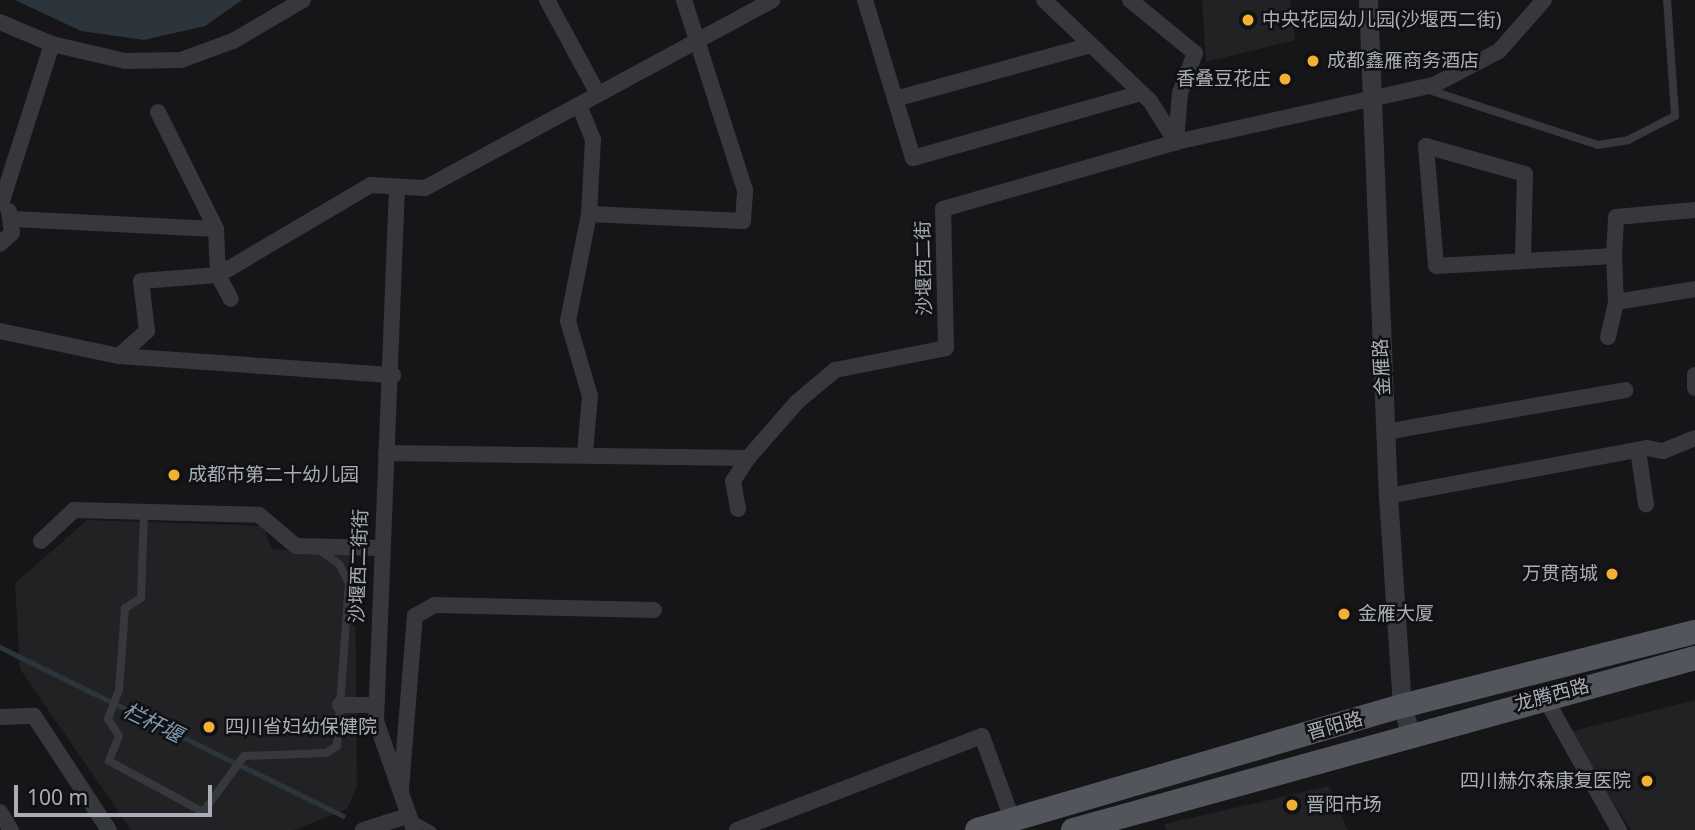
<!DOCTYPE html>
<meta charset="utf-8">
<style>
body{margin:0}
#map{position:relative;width:1695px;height:830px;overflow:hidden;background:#161618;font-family:"Noto Sans","Noto Sans SC",sans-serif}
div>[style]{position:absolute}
.built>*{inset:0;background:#222225}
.water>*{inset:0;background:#2c353c}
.stream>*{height:4.5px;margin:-2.25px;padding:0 2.25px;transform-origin:2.25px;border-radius:2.25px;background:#2c353c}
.service>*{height:8px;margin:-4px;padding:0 4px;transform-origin:4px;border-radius:4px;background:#37383d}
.minor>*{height:16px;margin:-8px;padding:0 8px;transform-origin:8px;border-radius:8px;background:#37383d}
.tertiary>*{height:19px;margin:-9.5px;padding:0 9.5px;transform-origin:9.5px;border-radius:9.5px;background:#37383d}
.primary>*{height:24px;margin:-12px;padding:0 12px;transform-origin:12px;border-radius:12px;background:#53555c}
.dots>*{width:19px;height:19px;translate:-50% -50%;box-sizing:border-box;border:4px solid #111113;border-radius:50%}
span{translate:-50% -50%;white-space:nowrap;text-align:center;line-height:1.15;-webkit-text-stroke:5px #111113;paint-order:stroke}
.poi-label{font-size:19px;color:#a8adb8}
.left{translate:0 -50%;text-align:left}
.right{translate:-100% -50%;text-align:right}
.street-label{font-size:19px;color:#a8adb8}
.water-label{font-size:21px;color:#7f9bb3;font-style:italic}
.scale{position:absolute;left:14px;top:785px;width:198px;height:32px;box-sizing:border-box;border:4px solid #a8adb8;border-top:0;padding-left:9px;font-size:21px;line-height:24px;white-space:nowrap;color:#a8adb8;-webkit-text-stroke:5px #111113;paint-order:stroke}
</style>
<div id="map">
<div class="built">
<div style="clip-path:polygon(1202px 0,1290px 0,1295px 40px,1206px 62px)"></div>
<div style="clip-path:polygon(87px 520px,263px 526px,272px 549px,355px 554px,357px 786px,347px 809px,294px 830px,131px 830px,20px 669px,15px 583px)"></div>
<div style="clip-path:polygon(1695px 700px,1695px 830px,1631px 830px,1569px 732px)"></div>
<div style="clip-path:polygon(1329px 786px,1348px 830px,1167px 830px,1164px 824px)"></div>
</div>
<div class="water">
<div style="clip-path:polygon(15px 0,242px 0,205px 26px,144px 40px,81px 31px)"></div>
</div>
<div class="stream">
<div style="left:0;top:647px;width:382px;rotate:26.2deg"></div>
</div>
<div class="service">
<div style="left:1426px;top:89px;width:181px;rotate:18deg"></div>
<div style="left:1598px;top:145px;width:30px;rotate:-9deg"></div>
<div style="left:1628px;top:140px;width:53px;rotate:-27.1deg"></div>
<div style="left:1675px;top:116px;width:116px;rotate:-93.9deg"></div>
<div style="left:144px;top:512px;width:86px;rotate:92deg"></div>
<div style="left:141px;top:598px;width:19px;rotate:148deg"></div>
<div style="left:125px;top:608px;width:82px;rotate:94.2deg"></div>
<div style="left:119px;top:690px;width:31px;rotate:111deg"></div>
<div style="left:108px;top:719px;width:20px;rotate:57deg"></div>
<div style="left:119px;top:736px;width:27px;rotate:112deg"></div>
<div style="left:109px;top:761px;width:107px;rotate:28.5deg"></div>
<div style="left:203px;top:812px;width:69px;rotate:-53.8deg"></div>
<div style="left:244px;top:756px;width:82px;rotate:-2.1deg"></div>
<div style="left:326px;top:753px;width:13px;rotate:-32deg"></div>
<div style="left:337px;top:746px;width:163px;rotate:-85.8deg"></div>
<div style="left:349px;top:583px;width:21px;rotate:-118deg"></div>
<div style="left:339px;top:564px;width:24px;rotate:-145deg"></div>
<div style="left:412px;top:819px;width:23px;rotate:29deg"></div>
</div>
<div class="minor">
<div style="left:547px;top:0;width:107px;rotate:61.5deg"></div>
<div style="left:865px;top:0;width:165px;rotate:73.1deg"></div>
<div style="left:913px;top:158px;width:237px;rotate:-15.9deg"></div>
<div style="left:1044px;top:0;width:146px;rotate:43.6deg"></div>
<div style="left:1150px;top:101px;width:49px;rotate:57.6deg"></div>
<div style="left:1130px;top:0;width:84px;rotate:39.2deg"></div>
<div style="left:1195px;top:53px;width:43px;rotate:110.6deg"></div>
<div style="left:1180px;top:93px;width:49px;rotate:94.7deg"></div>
<div style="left:0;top:22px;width:56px;rotate:22.9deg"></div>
<div style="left:52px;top:44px;width:75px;rotate:13.1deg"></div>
<div style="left:125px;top:61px;width:56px;rotate:-1deg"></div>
<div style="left:181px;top:60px;width:55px;rotate:-20.1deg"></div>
<div style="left:233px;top:41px;width:81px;rotate:-30.4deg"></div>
<div style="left:895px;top:99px;width:203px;rotate:-15.4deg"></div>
<div style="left:579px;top:105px;width:38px;rotate:68deg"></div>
<div style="left:593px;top:140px;width:74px;rotate:93.1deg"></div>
<div style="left:589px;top:214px;width:109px;rotate:101.1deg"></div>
<div style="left:568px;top:321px;width:78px;rotate:73.7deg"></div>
<div style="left:590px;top:396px;width:56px;rotate:95.1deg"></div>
<div style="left:158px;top:112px;width:131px;rotate:63.6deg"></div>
<div style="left:216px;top:229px;width:46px;rotate:87.5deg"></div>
<div style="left:218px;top:275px;width:27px;rotate:62deg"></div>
<div style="left:397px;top:187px;width:534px;rotate:92.25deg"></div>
<div style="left:376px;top:721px;width:115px;rotate:70.8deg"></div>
<div style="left:1px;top:204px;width:168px;rotate:-72.3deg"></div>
<div style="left:589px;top:214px;width:154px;rotate:2.6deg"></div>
<div style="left:743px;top:221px;width:31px;rotate:-86deg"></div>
<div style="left:745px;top:190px;width:200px;rotate:-107.8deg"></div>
<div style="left:13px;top:219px;width:203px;rotate:2.8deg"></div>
<div style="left:0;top:244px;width:16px;rotate:-43deg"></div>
<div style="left:12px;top:233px;width:22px;rotate:-98deg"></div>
<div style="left:1523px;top:260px;width:86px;rotate:-88.7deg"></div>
<div style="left:1525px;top:174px;width:103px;rotate:-164.2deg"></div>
<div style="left:1426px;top:146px;width:120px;rotate:85.2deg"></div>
<div style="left:1436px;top:266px;width:178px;rotate:-3.2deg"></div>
<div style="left:1614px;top:256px;width:39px;rotate:-87deg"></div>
<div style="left:1616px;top:217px;width:79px;rotate:-5.1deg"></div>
<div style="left:1616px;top:302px;width:80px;rotate:-9.3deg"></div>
<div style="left:0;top:331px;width:122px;rotate:11.9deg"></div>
<div style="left:119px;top:356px;width:275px;rotate:4deg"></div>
<div style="left:1608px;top:337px;width:36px;rotate:-77deg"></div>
<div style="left:1616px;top:302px;width:46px;rotate:-92.5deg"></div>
<div style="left:119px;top:356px;width:38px;rotate:-42deg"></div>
<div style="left:147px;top:331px;width:50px;rotate:-96.8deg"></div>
<div style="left:141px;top:281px;width:77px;rotate:-4.5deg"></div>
<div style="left:218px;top:275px;width:178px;rotate:-30.5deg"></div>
<div style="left:371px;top:185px;width:54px;rotate:3.2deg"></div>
<div style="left:425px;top:188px;width:395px;rotate:-28.4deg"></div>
<div style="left:1695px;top:375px;width:13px;rotate:90deg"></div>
<div style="left:1385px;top:432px;width:244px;rotate:-9.9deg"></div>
<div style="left:1638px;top:450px;width:55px;rotate:81.6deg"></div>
<div style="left:386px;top:453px;width:362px;rotate:0.8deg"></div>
<div style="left:1388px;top:496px;width:263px;rotate:-10.5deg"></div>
<div style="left:1647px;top:448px;width:16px;rotate:11deg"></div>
<div style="left:1663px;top:451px;width:35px;rotate:-22deg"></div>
<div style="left:738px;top:509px;width:28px;rotate:-100deg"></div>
<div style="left:733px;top:481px;width:27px;rotate:-57deg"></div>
<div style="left:748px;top:458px;width:74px;rotate:-48.8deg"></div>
<div style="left:797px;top:402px;width:50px;rotate:-40.1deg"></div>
<div style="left:835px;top:370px;width:113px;rotate:-11.2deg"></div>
<div style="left:946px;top:348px;width:139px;rotate:-91.2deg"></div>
<div style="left:943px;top:209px;width:242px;rotate:-16deg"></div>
<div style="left:1176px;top:142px;width:264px;rotate:-12.5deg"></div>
<div style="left:1434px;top:85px;width:73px;rotate:-27.6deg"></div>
<div style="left:1499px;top:51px;width:68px;rotate:-48.6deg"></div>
<div style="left:41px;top:541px;width:45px;rotate:-43.2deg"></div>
<div style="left:74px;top:510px;width:185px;rotate:1.5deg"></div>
<div style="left:259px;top:515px;width:48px;rotate:40deg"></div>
<div style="left:296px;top:546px;width:85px;rotate:1.3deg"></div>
<div style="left:1544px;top:696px;width:154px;rotate:60.8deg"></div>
<div style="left:340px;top:705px;width:36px"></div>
<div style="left:0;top:717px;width:34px;rotate:-2deg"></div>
<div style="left:34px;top:716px;width:136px;rotate:56.7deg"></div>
<div style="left:401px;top:789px;width:174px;rotate:-85.4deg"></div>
<div style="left:415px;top:616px;width:23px;rotate:-29deg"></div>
<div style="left:435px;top:605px;width:219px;rotate:1.3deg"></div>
<div style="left:0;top:812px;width:21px;rotate:59deg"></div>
<div style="left:363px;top:830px;width:46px;rotate:-17.7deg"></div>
<div style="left:737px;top:830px;width:262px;rotate:-21deg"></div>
<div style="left:982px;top:736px;width:88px;rotate:70.1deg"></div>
</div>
<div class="tertiary">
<div style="left:1368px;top:0;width:496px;rotate:87.7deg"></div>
<div style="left:1388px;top:496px;width:210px;rotate:86.2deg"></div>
<div style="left:1402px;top:706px;width:28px;rotate:73deg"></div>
</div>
<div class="primary">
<div style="left:977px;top:830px;width:443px;rotate:-16.3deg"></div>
<div style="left:1402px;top:706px;width:302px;rotate:-14.2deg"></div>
<div style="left:1073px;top:830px;width:645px;rotate:-15.46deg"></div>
</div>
<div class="dots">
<div style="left:1248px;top:20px;background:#f2b134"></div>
<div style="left:1313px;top:61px;background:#f2b134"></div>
<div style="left:1285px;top:79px;background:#f2b134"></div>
<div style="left:174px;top:475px;background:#f2b134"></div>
<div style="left:1612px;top:574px;background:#f2b134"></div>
<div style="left:1344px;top:614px;background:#f2b134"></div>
<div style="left:209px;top:727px;background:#f2b134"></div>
<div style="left:1647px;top:781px;background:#f2b134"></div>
<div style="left:1292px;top:805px;background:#f2b134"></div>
</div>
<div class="poi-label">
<span class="left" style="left:1262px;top:20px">中央花园幼儿园(沙堰西二街)</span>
<span class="left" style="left:1327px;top:61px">成都鑫雁商务酒店</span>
<span class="right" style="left:1271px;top:79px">香叠豆花庄</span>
<span class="left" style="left:188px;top:475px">成都市第二十幼儿园</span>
<span class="right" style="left:1598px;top:574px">万贯商城</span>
<span class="left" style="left:1358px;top:614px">金雁大厦</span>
<span class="left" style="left:225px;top:727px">四川省妇幼保健院</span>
<span class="right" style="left:1631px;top:781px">四川赫尔森康复医院</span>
<span class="left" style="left:1306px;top:805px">晋阳市场</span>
</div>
<div class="street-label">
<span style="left:924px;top:268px;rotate:-91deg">沙堰西二街</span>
<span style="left:1382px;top:367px;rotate:-93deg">金雁路</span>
<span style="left:359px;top:566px;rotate:-88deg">沙堰西二街街</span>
<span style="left:1552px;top:695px;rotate:-15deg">龙腾西路</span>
<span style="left:1335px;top:726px;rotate:-16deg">晋阳路</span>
</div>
<div class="water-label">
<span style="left:153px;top:722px;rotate:26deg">栏杆堰</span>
</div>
<div class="scale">100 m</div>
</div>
